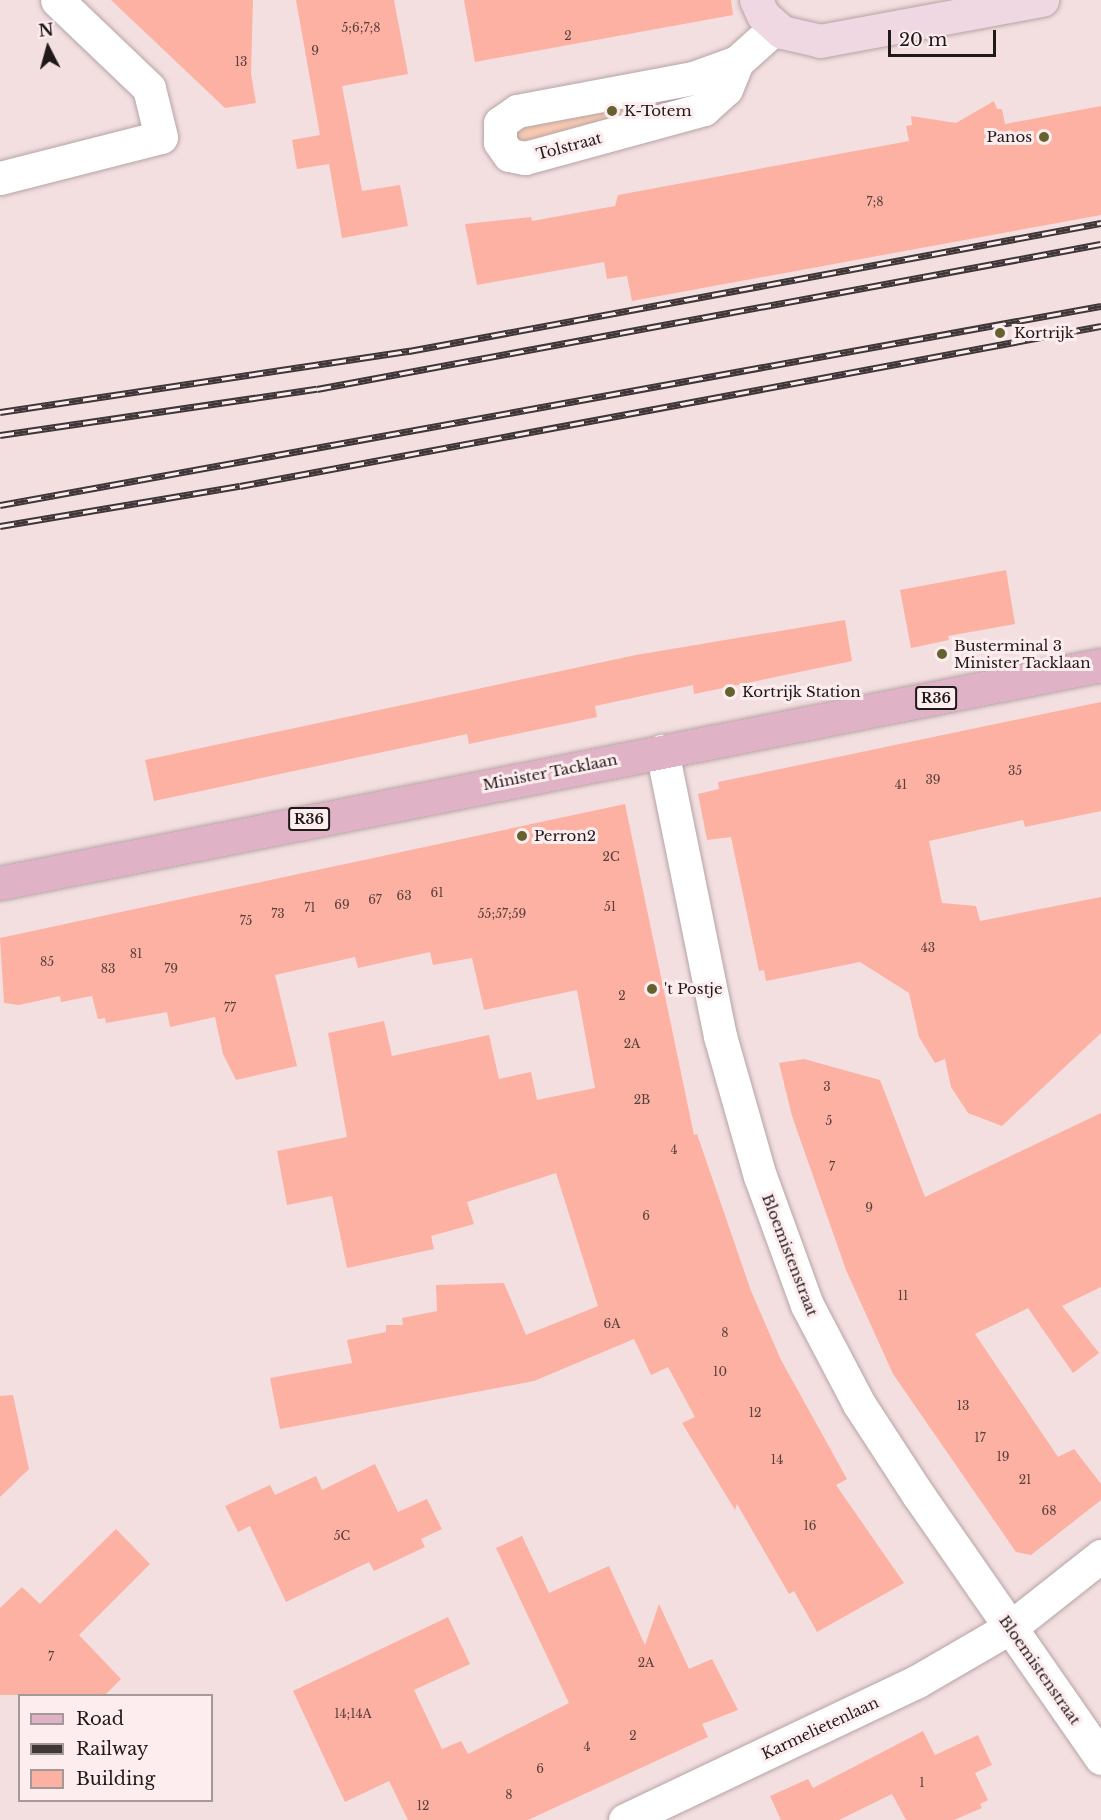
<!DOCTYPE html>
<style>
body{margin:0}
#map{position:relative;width:1101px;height:1820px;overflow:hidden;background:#f3dfe0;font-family:"Libre Baskerville",serif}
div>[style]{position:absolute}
.green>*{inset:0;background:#f9cab1}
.building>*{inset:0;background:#fdb1a3}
.roads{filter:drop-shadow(0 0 2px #b7a3a5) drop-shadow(0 0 2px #b7a3a5)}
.street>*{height:33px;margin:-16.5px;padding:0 16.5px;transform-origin:16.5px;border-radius:16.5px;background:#fff}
.secondary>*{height:33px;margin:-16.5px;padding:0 16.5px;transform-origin:16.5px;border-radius:16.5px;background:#efd8e2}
.primary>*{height:33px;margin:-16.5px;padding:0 16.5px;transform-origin:16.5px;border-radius:16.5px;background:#e0b2c5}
.rail>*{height:7px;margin-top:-3.5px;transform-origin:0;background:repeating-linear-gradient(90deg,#feedee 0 14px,#3f3637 0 28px);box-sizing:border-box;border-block:2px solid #3f3637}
.dots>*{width:16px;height:16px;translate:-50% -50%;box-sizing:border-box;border:3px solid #feedee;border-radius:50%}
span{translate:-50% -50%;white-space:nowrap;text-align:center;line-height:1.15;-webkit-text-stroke:6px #feedee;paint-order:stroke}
.number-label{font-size:12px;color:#573f3c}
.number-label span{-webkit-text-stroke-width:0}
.shield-label span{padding:2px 4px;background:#feedee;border:2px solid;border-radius:4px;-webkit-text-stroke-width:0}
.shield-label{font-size:14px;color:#20191a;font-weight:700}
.poi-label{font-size:15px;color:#20191a}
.left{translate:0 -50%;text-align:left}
.right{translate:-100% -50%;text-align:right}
.street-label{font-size:15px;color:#20191a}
.legend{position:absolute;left:18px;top:1694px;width:195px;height:108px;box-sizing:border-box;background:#feedee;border:2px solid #a59899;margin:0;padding:8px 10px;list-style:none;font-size:18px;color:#20191a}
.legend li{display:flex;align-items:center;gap:12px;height:30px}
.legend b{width:30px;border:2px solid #a59899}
.north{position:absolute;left:18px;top:18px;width:60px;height:60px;-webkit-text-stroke:4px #feedee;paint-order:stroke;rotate:354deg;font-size:16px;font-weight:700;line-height:24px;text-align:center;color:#20191a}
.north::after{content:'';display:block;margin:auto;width:21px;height:27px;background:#20191a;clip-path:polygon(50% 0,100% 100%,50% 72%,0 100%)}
.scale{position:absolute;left:888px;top:30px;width:108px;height:27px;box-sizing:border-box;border:3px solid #20191a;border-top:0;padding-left:8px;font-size:18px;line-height:21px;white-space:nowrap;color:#20191a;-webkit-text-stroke:4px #feedee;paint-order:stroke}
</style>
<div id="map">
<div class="green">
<div style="clip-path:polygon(694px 85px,702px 95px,521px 147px,511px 128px)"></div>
</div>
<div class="building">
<div style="clip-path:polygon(111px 0,253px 0,251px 74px,256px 103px,225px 108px)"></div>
<div style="clip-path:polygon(296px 0,394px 0,408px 74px,342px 86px,362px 191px,400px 185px,408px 226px,342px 238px,329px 164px,297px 169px,292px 140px,320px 135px)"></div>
<div style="clip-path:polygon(464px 0,731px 0,733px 15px,475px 62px)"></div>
<div style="clip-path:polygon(994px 101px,997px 109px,1002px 109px,1005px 124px,1101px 106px,1101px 215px,632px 301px,627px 276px,607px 279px,604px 262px,477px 285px,465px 224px,531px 217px,532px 221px,615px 206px,618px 195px,909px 141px,906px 126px,912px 125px,911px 116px,956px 123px)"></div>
<div style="clip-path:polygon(1006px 570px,1015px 624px,948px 636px,949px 640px,911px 648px,900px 590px)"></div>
<div style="clip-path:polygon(845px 620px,852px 661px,694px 694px,693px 685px,595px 706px,597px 717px,469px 744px,467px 734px,154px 801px,145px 760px,636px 655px)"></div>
<div style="clip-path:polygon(1101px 702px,1101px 811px,1025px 827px,1023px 820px,929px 841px,942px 903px,976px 906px,980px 921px,1101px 897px,1101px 1033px,1002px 1126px,968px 1113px,951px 1087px,945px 1059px,935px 1063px,919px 1037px,909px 993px,860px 962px,766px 981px,764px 970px,759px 971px,731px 837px,707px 840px,698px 794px,719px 789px,718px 782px)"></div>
<div style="clip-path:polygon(625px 804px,694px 1135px,697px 1134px,751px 1291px,781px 1360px,847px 1479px,836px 1485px,904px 1583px,817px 1632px,794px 1591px,789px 1594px,737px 1504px,735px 1510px,682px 1423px,695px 1417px,668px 1367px,651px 1375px,634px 1339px,534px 1381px,280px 1429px,270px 1378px,352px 1363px,347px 1340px,386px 1332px,386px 1325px,403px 1325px,402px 1318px,437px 1311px,436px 1285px,504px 1283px,526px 1335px,598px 1306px,556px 1173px,467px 1202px,474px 1224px,431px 1236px,434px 1249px,347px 1268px,332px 1196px,287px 1205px,277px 1151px,347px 1137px,328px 1033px,384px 1021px,392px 1056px,489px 1035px,499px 1079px,531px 1072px,537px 1100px,595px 1088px,577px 990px,484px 1010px,472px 958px,433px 965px,430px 952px,358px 968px,355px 957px,275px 975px,297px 1066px,236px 1080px,223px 1054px,215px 1017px,170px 1027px,167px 1012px,106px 1023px,105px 1018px,98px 1019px,92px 996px,61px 1002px,60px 996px,19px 1005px,4px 1003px,0 938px)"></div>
<div style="clip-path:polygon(804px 1059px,880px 1080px,925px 1197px,1101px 1113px,1101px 1287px,1062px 1306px,1099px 1353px,1073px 1373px,1028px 1308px,975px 1334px,1058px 1457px,1074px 1449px,1101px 1484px,1101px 1500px,1031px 1555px,1016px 1552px,893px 1374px,846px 1270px,792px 1116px,779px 1063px)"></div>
<div style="clip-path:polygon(13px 1395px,29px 1469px,0 1497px,0 1396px)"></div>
<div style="clip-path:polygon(375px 1464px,398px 1512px,427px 1499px,442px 1529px,421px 1539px,425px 1547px,374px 1571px,369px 1562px,286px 1602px,250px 1526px,238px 1532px,225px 1506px,270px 1485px,275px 1495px,316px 1476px,322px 1490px)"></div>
<div style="clip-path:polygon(116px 1529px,150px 1564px,79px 1635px,121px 1679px,105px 1695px,0 1695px,0 1608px,22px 1587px,40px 1604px)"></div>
<div style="clip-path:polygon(522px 1536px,549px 1593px,609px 1566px,645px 1645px,659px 1604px,689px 1669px,712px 1659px,738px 1710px,702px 1724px,708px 1737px,528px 1820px,408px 1820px,389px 1781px,345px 1802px,293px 1691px,448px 1617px,470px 1664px,414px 1690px,442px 1749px,461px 1741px,468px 1754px,569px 1703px,496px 1548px)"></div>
<div style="clip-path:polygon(923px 1731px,935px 1755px,978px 1735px,992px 1765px,975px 1773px,988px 1800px,980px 1804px,982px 1808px,954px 1820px,906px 1820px,892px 1794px,839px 1820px,781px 1820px,770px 1796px,808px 1779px,813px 1788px)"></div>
</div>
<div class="roads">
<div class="street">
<div style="left:737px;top:62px;width:29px;rotate:112deg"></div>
<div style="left:726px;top:89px;width:30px;rotate:138deg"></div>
<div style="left:704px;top:109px;width:186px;rotate:164.7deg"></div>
<div style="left:525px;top:158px;width:16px;rotate:-169deg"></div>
<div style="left:509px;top:155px;width:16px;rotate:-125deg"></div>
<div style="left:500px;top:142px;width:19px;rotate:-90deg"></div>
<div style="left:500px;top:123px;width:21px;rotate:-35deg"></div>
<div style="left:517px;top:111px;width:179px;rotate:-10.6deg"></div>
<div style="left:693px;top:78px;width:47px;rotate:-20deg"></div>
<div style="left:737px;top:62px;width:52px;rotate:-41.9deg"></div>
<div style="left:0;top:178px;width:166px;rotate:-14.3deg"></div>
<div style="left:161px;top:137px;width:50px;rotate:-103.8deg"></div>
<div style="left:149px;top:88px;width:127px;rotate:-136.3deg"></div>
<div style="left:662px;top:751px;width:291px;rotate:78.5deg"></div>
<div style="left:720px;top:1036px;width:146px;rotate:74.1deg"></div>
<div style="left:760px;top:1176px;width:137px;rotate:70deg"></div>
<div style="left:807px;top:1305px;width:112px;rotate:62.3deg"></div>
<div style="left:859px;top:1404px;width:110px;rotate:56.9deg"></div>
<div style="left:919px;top:1496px;width:319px;rotate:55.2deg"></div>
<div style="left:625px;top:1820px;width:322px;rotate:-25.4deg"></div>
<div style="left:916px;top:1682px;width:110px;rotate:-30.1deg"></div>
<div style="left:1011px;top:1627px;width:115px;rotate:-38.3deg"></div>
</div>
<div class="secondary">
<div style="left:756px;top:0;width:17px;rotate:65deg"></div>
<div style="left:763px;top:15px;width:25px;rotate:42deg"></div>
<div style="left:782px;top:32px;width:39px;rotate:13deg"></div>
<div style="left:820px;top:41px;width:226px;rotate:-10.5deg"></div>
</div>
<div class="primary">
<div style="left:0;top:883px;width:1122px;rotate:-11.2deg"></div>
</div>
</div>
<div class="rail">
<div style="left:0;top:412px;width:414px;rotate:-8.5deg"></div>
<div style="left:409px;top:351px;width:704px;rotate:-10.48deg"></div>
<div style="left:0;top:435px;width:320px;rotate:-8.3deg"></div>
<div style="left:317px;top:389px;width:797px;rotate:-10.48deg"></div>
<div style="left:0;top:505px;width:1119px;rotate:-10.25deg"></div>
<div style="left:0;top:526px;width:243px;rotate:-9.5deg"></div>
<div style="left:240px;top:486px;width:876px;rotate:-10.53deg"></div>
</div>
<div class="dots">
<div style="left:612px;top:111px;background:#66622f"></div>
<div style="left:1044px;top:137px;background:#66622f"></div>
<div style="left:1000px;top:333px;background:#66622f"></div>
<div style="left:942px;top:654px;background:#66622f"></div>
<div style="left:730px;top:692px;background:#66622f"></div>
<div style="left:522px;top:836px;background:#66622f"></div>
<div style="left:652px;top:989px;background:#66622f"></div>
</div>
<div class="number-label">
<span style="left:361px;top:28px">5;6;7;8</span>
<span style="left:568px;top:36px">2</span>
<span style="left:315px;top:51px">9</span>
<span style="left:241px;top:62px">13</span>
<span style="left:875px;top:202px">7;8</span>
<span style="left:1015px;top:771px">35</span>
<span style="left:933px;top:780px">39</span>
<span style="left:901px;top:785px">41</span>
<span style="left:611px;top:857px">2C</span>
<span style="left:437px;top:893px">61</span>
<span style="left:404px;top:896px">63</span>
<span style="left:375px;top:900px">67</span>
<span style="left:342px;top:905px">69</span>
<span style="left:610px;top:907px">51</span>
<span style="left:310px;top:908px">71</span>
<span style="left:278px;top:914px">73</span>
<span style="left:502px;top:914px">55;57;59</span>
<span style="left:246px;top:921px">75</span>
<span style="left:928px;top:948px">43</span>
<span style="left:136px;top:954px">81</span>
<span style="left:47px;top:962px">85</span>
<span style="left:108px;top:969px">83</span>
<span style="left:171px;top:969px">79</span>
<span style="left:622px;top:996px">2</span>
<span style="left:230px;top:1008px">77</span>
<span style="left:632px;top:1044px">2A</span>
<span style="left:827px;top:1087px">3</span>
<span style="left:642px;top:1100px">2B</span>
<span style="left:829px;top:1121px">5</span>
<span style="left:674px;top:1150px">4</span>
<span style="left:832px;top:1167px">7</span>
<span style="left:869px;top:1208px">9</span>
<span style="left:646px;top:1216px">6</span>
<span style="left:903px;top:1296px">11</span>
<span style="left:612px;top:1324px">6A</span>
<span style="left:725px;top:1333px">8</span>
<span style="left:720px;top:1372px">10</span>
<span style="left:963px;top:1406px">13</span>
<span style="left:755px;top:1413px">12</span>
<span style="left:980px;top:1438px">17</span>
<span style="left:1003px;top:1457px">19</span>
<span style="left:777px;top:1460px">14</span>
<span style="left:1025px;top:1480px">21</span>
<span style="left:1049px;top:1511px">68</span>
<span style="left:810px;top:1526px">16</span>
<span style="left:342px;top:1536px">5C</span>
<span style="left:51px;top:1657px">7</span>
<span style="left:646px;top:1663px">2A</span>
<span style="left:353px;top:1714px">14;14A</span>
<span style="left:633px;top:1736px">2</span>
<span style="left:587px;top:1747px">4</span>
<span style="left:540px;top:1769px">6</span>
<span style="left:922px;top:1783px">1</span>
<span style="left:509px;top:1795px">8</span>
<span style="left:423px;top:1806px">12</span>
</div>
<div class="shield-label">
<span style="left:936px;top:698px">R36</span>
<span style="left:309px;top:819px">R36</span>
</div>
<div class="poi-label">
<span class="left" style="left:624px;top:111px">K-Totem</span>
<span class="right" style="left:1032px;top:137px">Panos</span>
<span class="left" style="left:1014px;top:333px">Kortrijk</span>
<span class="left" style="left:954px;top:654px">Busterminal 3<br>Minister Tacklaan</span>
<span class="left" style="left:742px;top:692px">Kortrijk Station</span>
<span class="left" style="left:534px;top:836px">Perron2</span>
<span class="left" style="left:664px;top:989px">'t Postje</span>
</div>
<div class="street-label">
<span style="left:569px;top:146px;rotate:-15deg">Tolstraat</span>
<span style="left:550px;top:772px;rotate:-11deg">Minister Tacklaan</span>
<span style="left:790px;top:1255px;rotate:69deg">Bloemistenstraat</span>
<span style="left:1040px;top:1670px;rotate:55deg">Bloemistenstraat</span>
<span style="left:820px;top:1728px;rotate:-25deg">Karmelietenlaan</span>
</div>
<ul class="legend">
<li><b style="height:8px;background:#e0b2c5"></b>Road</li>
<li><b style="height:8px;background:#3f3637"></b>Railway</li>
<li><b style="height:16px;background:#fdb1a3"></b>Building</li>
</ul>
<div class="north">N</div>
<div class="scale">20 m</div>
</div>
